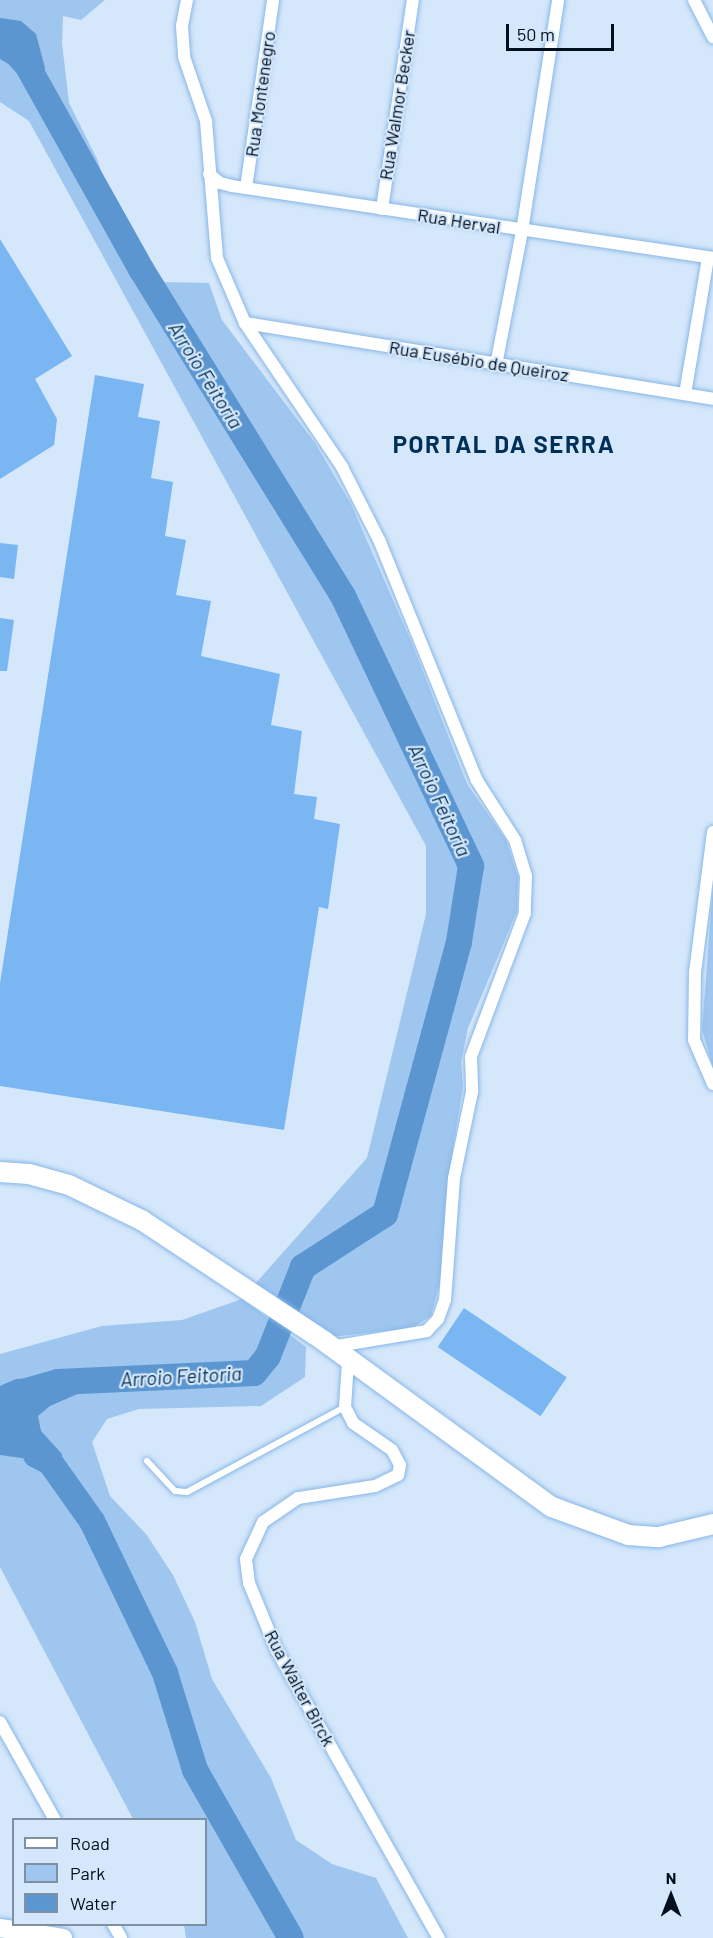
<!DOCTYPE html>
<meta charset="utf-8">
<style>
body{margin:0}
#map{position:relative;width:713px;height:1938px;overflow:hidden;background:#d4e7fb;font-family:Barlow,sans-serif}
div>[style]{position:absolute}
.green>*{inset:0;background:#9ec6ef}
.water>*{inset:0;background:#5b96d1}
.river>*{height:26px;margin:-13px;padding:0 13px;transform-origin:13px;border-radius:13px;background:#5b96d1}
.building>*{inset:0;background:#7ab6f2;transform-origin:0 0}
.roads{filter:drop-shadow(0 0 2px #88b7e6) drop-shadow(0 0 2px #88b7e6)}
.service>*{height:6px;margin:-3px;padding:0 3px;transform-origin:3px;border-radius:3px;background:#fff}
.minor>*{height:12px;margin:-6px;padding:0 6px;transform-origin:6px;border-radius:6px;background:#fff}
.secondary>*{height:18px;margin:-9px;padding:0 9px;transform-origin:9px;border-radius:9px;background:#fff}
.primary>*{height:20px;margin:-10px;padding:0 10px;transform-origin:10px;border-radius:10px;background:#fff}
span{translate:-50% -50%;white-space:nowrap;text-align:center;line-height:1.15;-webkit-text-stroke:4.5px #d4e7fb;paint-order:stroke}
.street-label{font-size:18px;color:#010e1e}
.water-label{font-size:20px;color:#002e53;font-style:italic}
.district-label{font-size:24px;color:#002f57;font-weight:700;letter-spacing:1.5px}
.legend{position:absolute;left:12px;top:1818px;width:195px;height:108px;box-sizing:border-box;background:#d4e7fb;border:2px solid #8090a3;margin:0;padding:8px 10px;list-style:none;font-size:18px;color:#010e1e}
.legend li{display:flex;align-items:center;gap:12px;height:30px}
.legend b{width:30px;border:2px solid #8090a3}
.north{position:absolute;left:641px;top:1866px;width:60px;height:60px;-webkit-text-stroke:4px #d4e7fb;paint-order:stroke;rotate:0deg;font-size:16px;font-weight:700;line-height:24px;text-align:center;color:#010e1e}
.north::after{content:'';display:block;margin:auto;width:21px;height:27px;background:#010e1e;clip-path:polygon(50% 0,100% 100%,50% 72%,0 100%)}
.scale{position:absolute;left:506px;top:24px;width:108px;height:27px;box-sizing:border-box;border:3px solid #010e1e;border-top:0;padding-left:8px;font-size:18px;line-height:21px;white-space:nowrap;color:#010e1e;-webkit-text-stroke:4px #d4e7fb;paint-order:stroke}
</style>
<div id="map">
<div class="green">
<div style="clip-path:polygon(0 0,105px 0,81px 20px,63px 16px,62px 43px,69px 103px,97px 159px,113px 204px,148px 269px,161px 282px,209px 283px,222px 320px,315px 443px,351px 504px,413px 646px,467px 784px,506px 840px,518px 877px,517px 911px,468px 1028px,461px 1062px,463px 1087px,447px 1185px,440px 1282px,431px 1316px,412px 1328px,330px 1337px,255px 1284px,367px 1158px,426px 914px,426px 846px,29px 121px,0 102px)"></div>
<div style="clip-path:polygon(713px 886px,713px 1067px,702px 1030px)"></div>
<div style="clip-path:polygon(242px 1299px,306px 1347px,305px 1377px,261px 1406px,139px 1409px,107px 1419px,92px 1442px,110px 1496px,146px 1534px,173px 1575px,195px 1622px,212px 1679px,271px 1778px,296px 1840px,332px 1864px,376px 1878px,408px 1938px,186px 1938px,184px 1925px,206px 1924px,206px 1820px,133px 1819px,0 1567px,0 1354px,102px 1326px,182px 1320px)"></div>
</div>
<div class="water">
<div style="clip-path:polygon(0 18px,21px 21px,36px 34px,45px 68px,44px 95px,33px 93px,15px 68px,0 59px)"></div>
<div style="clip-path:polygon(47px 1377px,84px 1381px,91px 1388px,50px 1406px,38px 1416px,41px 1431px,62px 1454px,60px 1478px,50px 1462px,0 1455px,0 1386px,16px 1379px)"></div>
</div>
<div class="river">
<div style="left:0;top:41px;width:9px;rotate:21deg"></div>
<div style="left:8px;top:44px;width:28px;rotate:48deg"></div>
<div style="left:27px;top:65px;width:234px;rotate:60.8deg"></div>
<div style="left:141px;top:269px;width:384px;rotate:58.3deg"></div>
<div style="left:343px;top:596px;width:299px;rotate:64.6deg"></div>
<div style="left:471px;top:866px;width:77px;rotate:99deg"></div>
<div style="left:459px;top:942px;width:282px;rotate:105.2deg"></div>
<div style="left:385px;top:1214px;width:98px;rotate:147.1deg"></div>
<div style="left:303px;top:1267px;width:96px;rotate:111.5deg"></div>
<div style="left:268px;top:1356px;width:22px;rotate:129deg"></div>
<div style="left:254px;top:1373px;width:196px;rotate:177.4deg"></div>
<div style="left:58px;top:1382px;width:41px;rotate:164.2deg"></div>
<div style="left:19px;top:1393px;width:33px;rotate:125deg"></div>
<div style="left:36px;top:1455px;width:16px;rotate:27deg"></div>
<div style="left:50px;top:1462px;width:72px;rotate:54.6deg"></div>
<div style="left:92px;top:1521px;width:169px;rotate:64.3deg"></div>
<div style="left:165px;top:1673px;width:102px;rotate:72.8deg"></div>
<div style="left:195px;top:1770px;width:193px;rotate:60.3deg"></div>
</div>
<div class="building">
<div style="clip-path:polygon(0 239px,72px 356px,35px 379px,57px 419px,54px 445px,0 479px)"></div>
<div style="clip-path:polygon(95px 375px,144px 384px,138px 417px,160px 421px,151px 478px,173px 482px,165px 536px,186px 540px,176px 595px,211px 601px,201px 656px,280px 674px,271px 725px,302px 731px,294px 794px,317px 797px,314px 819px,340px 824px,328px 909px,319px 907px,284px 1130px,0 1086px,0 983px)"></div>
<div style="clip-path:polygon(0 543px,18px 545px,14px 579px,0 577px)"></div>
<div style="clip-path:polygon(0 618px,14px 620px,7px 671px,0 671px)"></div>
<div style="left:464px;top:1308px;width:124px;height:47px;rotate:34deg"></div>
</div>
<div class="roads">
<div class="service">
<div style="left:147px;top:1461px;width:41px;rotate:47deg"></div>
<div style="left:175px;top:1491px;width:12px;rotate:5deg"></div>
<div style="left:187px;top:1492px;width:179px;rotate:-28.3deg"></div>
</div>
<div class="minor">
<div style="left:187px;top:0;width:26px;rotate:101deg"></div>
<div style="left:182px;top:26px;width:31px;rotate:86deg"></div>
<div style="left:184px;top:57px;width:68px;rotate:71deg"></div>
<div style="left:206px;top:121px;width:137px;rotate:85.4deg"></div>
<div style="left:217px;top:258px;width:71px;rotate:66.7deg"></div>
<div style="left:245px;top:323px;width:174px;rotate:56deg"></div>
<div style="left:342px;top:467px;width:84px;rotate:63.1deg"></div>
<div style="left:380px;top:542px;width:256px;rotate:67.9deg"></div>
<div style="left:476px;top:779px;width:72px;rotate:57.4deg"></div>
<div style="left:515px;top:840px;width:38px;rotate:73deg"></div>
<div style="left:526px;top:876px;width:37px;rotate:92deg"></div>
<div style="left:525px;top:913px;width:154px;rotate:110.6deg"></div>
<div style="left:471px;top:1057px;width:35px;rotate:88deg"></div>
<div style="left:472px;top:1092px;width:88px;rotate:101.8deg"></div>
<div style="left:454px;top:1178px;width:122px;rotate:94.2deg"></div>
<div style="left:445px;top:1300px;width:20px;rotate:110deg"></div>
<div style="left:438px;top:1319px;width:16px;rotate:133deg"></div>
<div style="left:427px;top:1331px;width:97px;rotate:170.5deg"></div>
<div style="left:694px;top:0;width:42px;rotate:62.8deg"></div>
<div style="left:209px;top:174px;width:14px;rotate:39deg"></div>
<div style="left:220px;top:183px;width:12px;rotate:14deg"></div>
<div style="left:232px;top:186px;width:486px;rotate:8.5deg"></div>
<div style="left:246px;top:188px;width:190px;rotate:-81.8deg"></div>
<div style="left:382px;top:209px;width:211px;rotate:-81.6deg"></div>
<div style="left:245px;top:323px;width:474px;rotate:9.2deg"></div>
<div style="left:496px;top:365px;width:136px;rotate:-79deg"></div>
<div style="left:522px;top:231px;width:234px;rotate:-81.1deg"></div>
<div style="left:685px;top:394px;width:138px;rotate:-80.4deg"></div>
<div style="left:713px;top:832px;width:141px;rotate:97.3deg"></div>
<div style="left:695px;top:972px;width:68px;rotate:90.8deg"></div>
<div style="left:694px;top:1040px;width:48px;rotate:66.6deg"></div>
<div style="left:348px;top:1362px;width:45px;rotate:93.8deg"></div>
<div style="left:345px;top:1407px;width:18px;rotate:63deg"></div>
<div style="left:353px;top:1423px;width:47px;rotate:34.7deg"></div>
<div style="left:392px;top:1450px;width:17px;rotate:62deg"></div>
<div style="left:400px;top:1465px;width:10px;rotate:101deg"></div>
<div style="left:398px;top:1475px;width:25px;rotate:154deg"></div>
<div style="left:375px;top:1486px;width:78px;rotate:171.1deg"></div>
<div style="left:298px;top:1498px;width:42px;rotate:145.6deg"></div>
<div style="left:263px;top:1522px;width:41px;rotate:114.7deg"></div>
<div style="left:246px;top:1559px;width:24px;rotate:83deg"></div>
<div style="left:249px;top:1583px;width:74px;rotate:67.6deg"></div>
<div style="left:277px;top:1651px;width:330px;rotate:60.6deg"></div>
<div style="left:0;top:1722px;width:112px;rotate:60.7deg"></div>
<div style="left:113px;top:1924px;width:16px;rotate:60deg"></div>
</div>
<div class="secondary">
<div style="left:0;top:1928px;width:64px;rotate:9deg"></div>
</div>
<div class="primary">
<div style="left:0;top:1172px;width:29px;rotate:4deg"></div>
<div style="left:29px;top:1174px;width:41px;rotate:15.4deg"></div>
<div style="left:69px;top:1185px;width:82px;rotate:25.9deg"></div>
<div style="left:143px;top:1221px;width:217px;rotate:33.5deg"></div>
<div style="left:324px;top:1341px;width:282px;rotate:36.1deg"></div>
<div style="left:552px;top:1507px;width:81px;rotate:20.2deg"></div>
<div style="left:628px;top:1535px;width:31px;rotate:4deg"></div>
<div style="left:659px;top:1537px;width:56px;rotate:-13.5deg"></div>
</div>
</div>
<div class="street-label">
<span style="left:260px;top:94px;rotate:-82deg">Rua Montenegro</span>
<span style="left:397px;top:105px;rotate:-81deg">Rua Walmor Becker</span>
<span style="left:459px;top:221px;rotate:9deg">Rua Herval</span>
<span style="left:479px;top:361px;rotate:9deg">Rua Eusébio de Queiroz</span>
<span style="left:300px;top:1688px;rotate:62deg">Rua Walter Birck</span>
</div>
<div class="water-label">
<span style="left:206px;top:375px;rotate:58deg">Arroio Feitoria</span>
<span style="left:440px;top:800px;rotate:65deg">Arroio Feitoria</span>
<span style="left:181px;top:1376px;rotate:-3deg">Arroio Feitoria</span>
</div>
<div class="district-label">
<span style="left:504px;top:444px">PORTAL DA SERRA</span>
</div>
<ul class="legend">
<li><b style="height:8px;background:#fff"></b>Road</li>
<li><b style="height:16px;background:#9ec6ef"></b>Park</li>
<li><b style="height:16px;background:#5b96d1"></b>Water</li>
</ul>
<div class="north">N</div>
<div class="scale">50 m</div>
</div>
